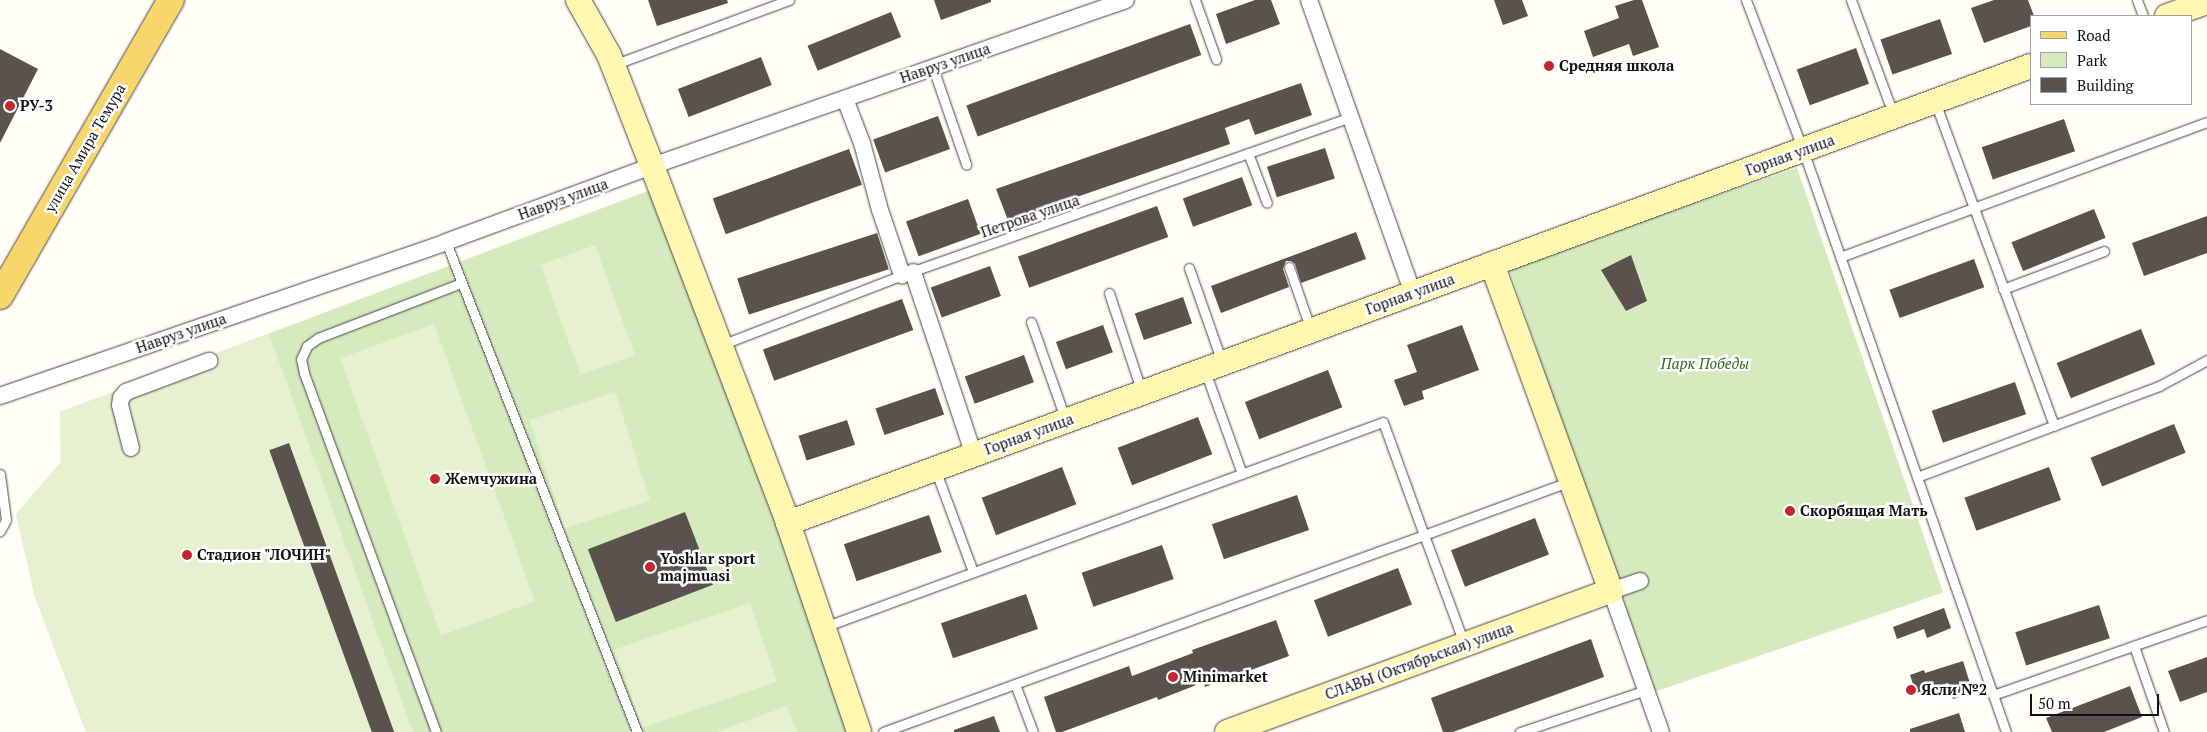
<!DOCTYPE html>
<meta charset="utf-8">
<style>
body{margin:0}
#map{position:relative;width:2207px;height:732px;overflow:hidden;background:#fffdf5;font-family:"PT Serif",serif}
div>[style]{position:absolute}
.green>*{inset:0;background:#d5ebbd;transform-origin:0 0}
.pitch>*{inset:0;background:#e6f2cf;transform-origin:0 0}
.building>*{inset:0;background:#5a524d;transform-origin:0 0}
.roads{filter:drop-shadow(0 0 1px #444) drop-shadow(0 0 1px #444)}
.lane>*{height:9px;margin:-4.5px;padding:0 4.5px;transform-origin:4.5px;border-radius:4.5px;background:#fff}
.street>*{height:16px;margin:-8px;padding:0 8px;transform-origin:8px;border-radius:8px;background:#fff}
.secondary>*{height:24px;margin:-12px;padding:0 12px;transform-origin:12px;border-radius:12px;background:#fff6b0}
.primary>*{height:26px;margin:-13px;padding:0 13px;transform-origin:13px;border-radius:13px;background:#f9d66b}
.dots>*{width:14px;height:14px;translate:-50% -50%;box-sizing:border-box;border:2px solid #fff;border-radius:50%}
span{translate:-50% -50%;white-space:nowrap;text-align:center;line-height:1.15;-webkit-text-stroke:5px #fff;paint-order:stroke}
.street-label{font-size:15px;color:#111}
.poi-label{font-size:15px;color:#111;font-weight:700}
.left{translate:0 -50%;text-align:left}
.park-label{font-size:15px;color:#2f6b1f;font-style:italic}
.legend{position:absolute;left:2030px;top:15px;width:162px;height:90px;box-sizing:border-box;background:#fff;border:1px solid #a0a0a0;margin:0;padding:6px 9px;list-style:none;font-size:15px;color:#111}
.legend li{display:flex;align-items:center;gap:10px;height:25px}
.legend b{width:25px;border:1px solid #a0a0a0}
.scale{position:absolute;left:2030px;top:694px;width:129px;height:22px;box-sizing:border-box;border:2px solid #111;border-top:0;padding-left:6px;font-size:15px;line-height:18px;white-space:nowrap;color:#111;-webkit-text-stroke:4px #fff;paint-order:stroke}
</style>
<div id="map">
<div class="green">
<div style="left:1797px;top:168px;width:449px;height:305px;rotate:71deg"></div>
<div style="clip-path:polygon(653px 189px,801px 581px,850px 732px,86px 732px,35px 597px,16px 514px,61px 462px,60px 412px)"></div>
</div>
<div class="pitch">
<div style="left:595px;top:245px;width:117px;height:58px;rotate:70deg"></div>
<div style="left:434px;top:324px;width:295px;height:100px;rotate:70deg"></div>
<div style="clip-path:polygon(269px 334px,413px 732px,86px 732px,35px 597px,16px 514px,61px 462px,60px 412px)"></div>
<div style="left:615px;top:392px;width:114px;height:90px;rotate:72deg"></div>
<div style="left:750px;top:603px;width:83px;height:143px;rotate:71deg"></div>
<div style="clip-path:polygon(787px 706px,797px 732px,716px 732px)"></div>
</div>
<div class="building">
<div style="clip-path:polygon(648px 0,727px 0,728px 3px,657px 26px)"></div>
<div style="clip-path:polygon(934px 0,991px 0,991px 2px,941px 20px)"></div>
<div style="clip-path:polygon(1255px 0,1271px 0,1280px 24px,1226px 44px,1216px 14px)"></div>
<div style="clip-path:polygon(1494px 0,1522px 0,1528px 16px,1503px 25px)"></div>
<div style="clip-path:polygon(1634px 0,1642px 0,1659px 47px,1633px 56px,1629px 44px,1593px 57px,1584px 31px,1619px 18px,1615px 6px)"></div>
<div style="clip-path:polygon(1994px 0,2028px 0,2034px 16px,2031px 16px,2031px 26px,1984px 43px,1971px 8px)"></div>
<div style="left:891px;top:12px;width:27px;height:90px;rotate:68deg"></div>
<div style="left:1940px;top:19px;width:37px;height:63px;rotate:71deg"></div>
<div style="left:1190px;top:24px;width:33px;height:238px;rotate:70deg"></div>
<div style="left:1856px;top:48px;width:38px;height:63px;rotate:70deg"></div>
<div style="clip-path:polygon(0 49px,38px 69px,0 143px)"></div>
<div style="left:761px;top:57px;width:30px;height:89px;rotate:69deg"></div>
<div style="clip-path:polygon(1301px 83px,1312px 115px,1255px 135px,1249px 119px,1225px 128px,1230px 144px,1068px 200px,1009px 223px,996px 189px)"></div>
<div style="left:938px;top:116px;width:35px;height:69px;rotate:70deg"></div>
<div style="left:2064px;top:119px;width:34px;height:87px;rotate:71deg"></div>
<div style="left:1325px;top:148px;width:32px;height:61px;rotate:72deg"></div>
<div style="left:849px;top:149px;width:38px;height:145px;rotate:70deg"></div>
<div style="left:1242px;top:177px;width:30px;height:63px;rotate:70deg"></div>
<div style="left:968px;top:199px;width:37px;height:66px;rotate:70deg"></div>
<div style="left:1157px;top:206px;width:33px;height:148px;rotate:70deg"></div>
<div style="left:2094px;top:209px;width:31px;height:89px;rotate:68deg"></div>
<div style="clip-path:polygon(2207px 216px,2207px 253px,2144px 276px,2132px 243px)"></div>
<div style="clip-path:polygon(1356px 232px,1366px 259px,1301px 283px,1295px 264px,1291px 261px,1286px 261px,1283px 269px,1289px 287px,1221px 313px,1211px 286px)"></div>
<div style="left:877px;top:233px;width:38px;height:147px;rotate:72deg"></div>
<div style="clip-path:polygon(1631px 255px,1647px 301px,1626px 311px,1601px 270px)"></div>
<div style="left:1974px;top:259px;width:30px;height:90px;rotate:70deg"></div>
<div style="left:990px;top:266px;width:32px;height:63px;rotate:70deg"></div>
<div style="left:1183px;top:297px;width:28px;height:51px;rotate:71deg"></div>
<div style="left:902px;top:299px;width:33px;height:148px;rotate:70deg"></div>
<div style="left:1103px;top:325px;width:29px;height:50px;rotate:70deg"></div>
<div style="clip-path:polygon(1462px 325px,1479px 370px,1422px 391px,1424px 399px,1404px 406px,1394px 380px,1417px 372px,1407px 345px)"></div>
<div style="left:2141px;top:329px;width:38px;height:91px;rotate:68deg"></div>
<div style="left:1024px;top:355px;width:29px;height:63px;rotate:70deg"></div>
<div style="left:1328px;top:370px;width:40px;height:89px;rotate:69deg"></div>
<div style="left:2015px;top:382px;width:34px;height:88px;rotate:71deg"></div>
<div style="left:935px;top:388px;width:28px;height:63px;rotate:71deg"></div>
<div style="left:1198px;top:417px;width:40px;height:86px;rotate:69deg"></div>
<div style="left:847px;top:420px;width:26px;height:51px;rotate:72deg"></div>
<div style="left:2174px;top:424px;width:31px;height:90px;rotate:68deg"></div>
<div style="left:289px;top:443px;width:308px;height:21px;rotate:70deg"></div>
<div style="left:1062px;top:467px;width:40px;height:86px;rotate:69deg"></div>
<div style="left:2049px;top:467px;width:35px;height:90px;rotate:70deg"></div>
<div style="left:1297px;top:495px;width:37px;height:90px;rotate:71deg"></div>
<div style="left:685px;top:512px;width:78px;height:104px;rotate:69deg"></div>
<div style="left:929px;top:515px;width:39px;height:90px;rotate:71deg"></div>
<div style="left:1535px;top:518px;width:39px;height:90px;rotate:69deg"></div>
<div style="left:1162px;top:545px;width:36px;height:85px;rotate:71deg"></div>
<div style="left:1398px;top:568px;width:39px;height:90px;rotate:69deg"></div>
<div style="left:1026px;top:594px;width:37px;height:90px;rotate:71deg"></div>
<div style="left:2099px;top:605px;width:35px;height:88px;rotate:72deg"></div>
<div style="clip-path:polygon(1944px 608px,1951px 628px,1927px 638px,1924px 629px,1897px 639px,1893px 627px)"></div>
<div style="clip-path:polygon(1276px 620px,1289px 656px,1205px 687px,1204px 682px,1158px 700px,1157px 697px,1062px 732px,1056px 732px,1044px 697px,1129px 666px,1132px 676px,1193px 653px,1192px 650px)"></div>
<div style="clip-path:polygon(1591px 639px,1604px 677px,1453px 732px,1443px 732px,1431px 698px)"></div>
<div style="clip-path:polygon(2207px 657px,2207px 692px,2180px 702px,2168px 671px)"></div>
<div style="clip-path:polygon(1963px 661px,1973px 693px,1953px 699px,1948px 683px,1916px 693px,1910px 675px,1924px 670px,1925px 673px)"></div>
<div style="clip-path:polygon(2130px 686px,2142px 717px,2104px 732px,2052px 732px,2046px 718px)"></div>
<div style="clip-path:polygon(1959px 713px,1965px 732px,1910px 732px,1910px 729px)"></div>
<div style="clip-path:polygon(994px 716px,1000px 732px,954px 732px,954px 730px)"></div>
</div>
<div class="roads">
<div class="lane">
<div style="left:1195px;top:0;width:63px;rotate:70.4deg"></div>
<div style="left:1746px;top:0;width:160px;rotate:69.2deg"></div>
<div style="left:1803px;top:150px;width:616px;rotate:70.77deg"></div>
<div style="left:1851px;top:0;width:124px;rotate:69.7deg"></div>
<div style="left:2137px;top:0;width:17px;rotate:69deg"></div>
<div style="left:613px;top:65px;width:188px;rotate:-20.3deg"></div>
<div style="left:933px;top:68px;width:102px;rotate:71deg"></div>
<div style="left:1935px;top:102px;width:345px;rotate:69.8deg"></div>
<div style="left:1248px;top:153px;width:53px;rotate:69.2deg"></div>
<div style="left:446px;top:242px;width:526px;rotate:68.7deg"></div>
<div style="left:1840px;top:257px;width:391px;rotate:-20.2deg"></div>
<div style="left:1289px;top:267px;width:67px;rotate:70.8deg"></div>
<div style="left:1189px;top:268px;width:100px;rotate:70.7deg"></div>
<div style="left:2003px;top:289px;width:108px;rotate:-20.6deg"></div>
<div style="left:1109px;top:293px;width:105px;rotate:71.7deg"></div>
<div style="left:1031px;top:322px;width:105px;rotate:70.5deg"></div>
<div style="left:721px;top:345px;width:194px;rotate:-21.1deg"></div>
<div style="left:902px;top:275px;width:475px;rotate:-19.4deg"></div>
<div style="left:1205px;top:371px;width:109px;rotate:70.2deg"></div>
<div style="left:935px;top:469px;width:110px;rotate:69.7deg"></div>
<div style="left:0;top:474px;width:46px;rotate:82.6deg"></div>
<div style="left:6px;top:520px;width:13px;rotate:119deg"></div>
<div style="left:1917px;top:477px;width:259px;rotate:-20.6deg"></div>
<div style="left:2159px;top:386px;width:55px;rotate:-28.4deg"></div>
<div style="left:824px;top:627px;width:595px;rotate:-20.14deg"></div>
<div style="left:1383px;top:422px;width:120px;rotate:70.1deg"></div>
<div style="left:1424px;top:535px;width:157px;rotate:-20.2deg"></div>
<div style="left:2134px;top:646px;width:91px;rotate:70.8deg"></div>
<div style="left:1015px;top:684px;width:51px;rotate:69.4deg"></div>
<div style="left:1993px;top:695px;width:227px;rotate:-19.3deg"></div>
<div style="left:436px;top:732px;width:382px;rotate:-110.2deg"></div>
<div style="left:304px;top:373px;width:14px;rotate:-102deg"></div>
<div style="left:301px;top:359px;width:14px;rotate:-65deg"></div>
<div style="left:307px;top:346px;width:14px;rotate:-36deg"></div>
<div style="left:318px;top:338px;width:153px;rotate:-21deg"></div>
<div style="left:883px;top:732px;width:576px;rotate:-20.01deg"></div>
<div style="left:1424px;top:535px;width:115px;rotate:69.7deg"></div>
<div style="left:1520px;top:732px;width:133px;rotate:-18.4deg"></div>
</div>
<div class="street">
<div style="left:1309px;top:0;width:311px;rotate:70.5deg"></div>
<div style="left:845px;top:99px;width:47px;rotate:68.9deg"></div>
<div style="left:862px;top:143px;width:69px;rotate:75deg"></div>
<div style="left:880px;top:210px;width:69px;rotate:71.3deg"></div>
<div style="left:913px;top:272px;width:193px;rotate:71.6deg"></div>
<div style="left:0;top:396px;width:472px;rotate:-19deg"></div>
<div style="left:446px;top:242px;width:220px;rotate:-20.3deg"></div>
<div style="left:652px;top:166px;width:502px;rotate:-19.3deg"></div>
<div style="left:131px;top:448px;width:44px;rotate:-104.3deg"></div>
<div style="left:120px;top:405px;width:7px;rotate:-82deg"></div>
<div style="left:121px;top:398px;width:8px;rotate:-50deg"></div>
<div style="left:126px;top:392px;width:89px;rotate:-20.5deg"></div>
<div style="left:1640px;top:581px;width:31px;rotate:161deg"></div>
<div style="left:1611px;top:591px;width:150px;rotate:70.5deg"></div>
</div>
<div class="secondary">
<div style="left:578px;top:0;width:63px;rotate:60.6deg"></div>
<div style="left:609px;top:55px;width:119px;rotate:68.8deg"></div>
<div style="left:652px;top:166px;width:382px;rotate:69.1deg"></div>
<div style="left:788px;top:523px;width:221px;rotate:71.2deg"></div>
<div style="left:2167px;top:16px;width:42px;rotate:-19.3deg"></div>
<div style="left:788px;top:523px;width:1324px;rotate:-20.19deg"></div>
<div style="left:1227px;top:732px;width:409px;rotate:-20.2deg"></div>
<div style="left:1611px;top:591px;width:348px;rotate:-110deg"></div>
</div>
<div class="primary">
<div style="left:0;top:296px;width:342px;rotate:-60deg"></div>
</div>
</div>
<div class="dots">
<div style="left:1549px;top:66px;background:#c4262e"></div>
<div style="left:10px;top:106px;background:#c4262e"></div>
<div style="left:435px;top:479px;background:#c4262e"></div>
<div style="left:1790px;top:511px;background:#c4262e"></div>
<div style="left:187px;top:555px;background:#c4262e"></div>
<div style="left:650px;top:567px;background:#c4262e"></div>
<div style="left:1173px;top:677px;background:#c4262e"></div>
<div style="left:1911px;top:690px;background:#c4262e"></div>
</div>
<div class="street-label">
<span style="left:945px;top:63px;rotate:-19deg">Навруз улица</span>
<span style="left:85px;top:148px;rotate:-60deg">улица Амира Темура</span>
<span style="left:1790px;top:155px;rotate:-20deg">Горная улица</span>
<span style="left:563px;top:199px;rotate:-20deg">Навруз улица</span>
<span style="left:1030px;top:216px;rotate:-19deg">Петрова улица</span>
<span style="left:1410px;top:294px;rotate:-20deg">Горная улица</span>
<span style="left:181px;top:333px;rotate:-19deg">Навруз улица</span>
<span style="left:1029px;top:434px;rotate:-20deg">Горная улица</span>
<span style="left:1419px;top:661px;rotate:-20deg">СЛАВЫ (Октябрьская) улица</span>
</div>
<div class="poi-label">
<span class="left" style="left:1559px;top:66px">Средняя школа</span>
<span class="left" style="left:20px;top:106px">РУ-3</span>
<span class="left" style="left:445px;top:479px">Жемчужина</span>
<span class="left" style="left:1800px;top:511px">Скорбящая Мать</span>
<span class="left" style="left:197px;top:555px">Стадион "ЛОЧИН"</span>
<span class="left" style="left:660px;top:567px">Yoshlar sport<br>majmuasi</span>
<span class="left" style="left:1183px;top:677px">Minimarket</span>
<span class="left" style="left:1921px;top:690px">Ясли №2</span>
</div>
<div class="park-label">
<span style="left:1705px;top:364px">Парк Победы</span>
</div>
<ul class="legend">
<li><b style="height:6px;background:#f9d66b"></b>Road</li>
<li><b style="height:14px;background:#d5ebbd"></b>Park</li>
<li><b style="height:14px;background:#5a524d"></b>Building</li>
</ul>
<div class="scale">50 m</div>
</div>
